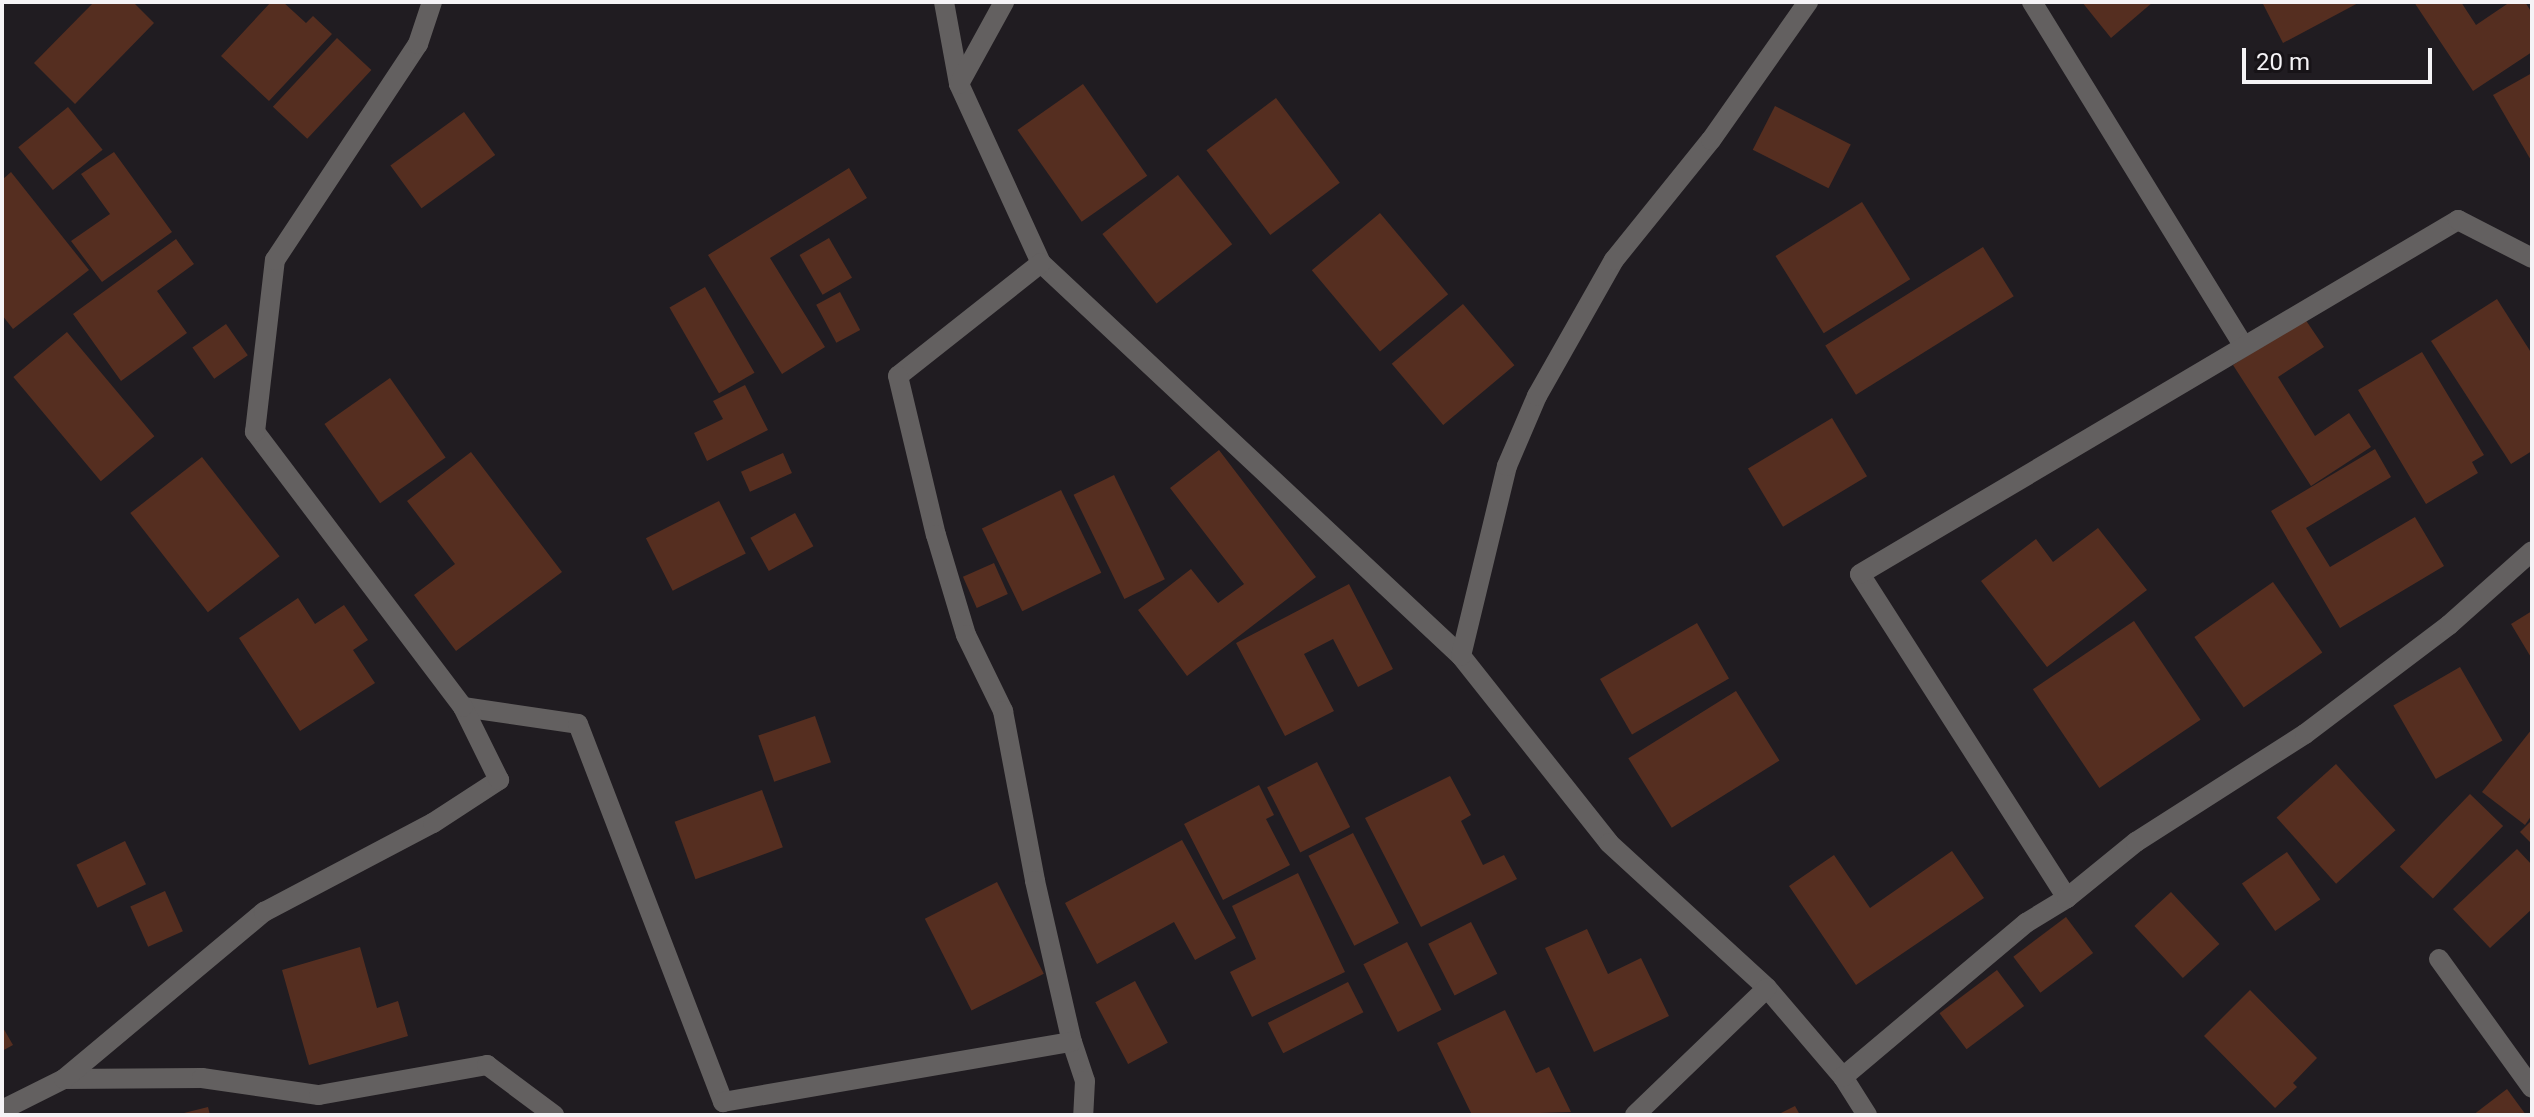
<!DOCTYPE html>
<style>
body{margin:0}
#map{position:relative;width:2534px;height:1117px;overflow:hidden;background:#201c21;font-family:Roboto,sans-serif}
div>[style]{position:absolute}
.building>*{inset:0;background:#552e20;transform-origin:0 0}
.minor>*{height:20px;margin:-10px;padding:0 10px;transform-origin:10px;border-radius:10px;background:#636060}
span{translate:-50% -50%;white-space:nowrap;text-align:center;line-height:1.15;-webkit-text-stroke:8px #171317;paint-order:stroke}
.frame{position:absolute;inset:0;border:4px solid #f5f3f6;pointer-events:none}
.scale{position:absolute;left:2242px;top:48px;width:190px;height:36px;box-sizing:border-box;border:4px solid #f5f3f6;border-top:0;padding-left:10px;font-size:24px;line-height:28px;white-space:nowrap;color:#f5f3f6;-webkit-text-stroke:6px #171317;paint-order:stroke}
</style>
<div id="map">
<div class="building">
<div style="clip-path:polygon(94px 2px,133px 2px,154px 23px,75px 104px,34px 63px)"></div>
<div style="clip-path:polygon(271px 2px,283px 2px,306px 23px,313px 16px,332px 34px,269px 101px,221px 56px)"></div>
<div style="clip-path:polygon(2082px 2px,2153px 2px,2111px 38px)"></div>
<div style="clip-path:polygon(2262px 2px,2360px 2px,2283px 43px)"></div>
<div style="clip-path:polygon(2414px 2px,2461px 2px,2476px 25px,2510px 2px,2525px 2px,2532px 13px,2532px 52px,2473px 91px)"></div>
<div style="left:337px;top:38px;width:47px;height:94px;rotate:43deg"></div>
<div style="clip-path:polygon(2532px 73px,2532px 162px,2493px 95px)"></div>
<div style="left:1083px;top:84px;width:112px;height:80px;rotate:55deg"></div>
<div style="left:1276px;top:98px;width:106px;height:87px;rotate:53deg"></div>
<div style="left:1775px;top:106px;width:85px;height:49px;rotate:27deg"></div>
<div style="left:68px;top:107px;width:55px;height:64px;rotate:51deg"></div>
<div style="left:464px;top:112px;width:53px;height:91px;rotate:54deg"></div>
<div style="clip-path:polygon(114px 152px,172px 232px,102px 282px,71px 241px,110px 214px,81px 174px)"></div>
<div style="clip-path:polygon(849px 168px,867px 198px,770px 258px,825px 347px,782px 374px,708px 255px)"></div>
<div style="clip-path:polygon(11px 172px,89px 270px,13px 329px,2px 315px,2px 180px)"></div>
<div style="left:1178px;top:175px;width:88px;height:96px;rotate:52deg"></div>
<div style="left:1862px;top:202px;width:91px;height:102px;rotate:58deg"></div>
<div style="left:1380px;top:213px;width:106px;height:89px;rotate:50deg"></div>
<div style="left:829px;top:238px;width:46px;height:34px;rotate:60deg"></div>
<div style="clip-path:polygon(176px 239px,194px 264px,157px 291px,187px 333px,121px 381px,73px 314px)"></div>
<div style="left:1983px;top:247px;width:58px;height:186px;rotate:58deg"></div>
<div style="left:705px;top:287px;width:99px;height:41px;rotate:60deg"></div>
<div style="left:840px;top:292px;width:43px;height:27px;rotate:62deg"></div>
<div style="clip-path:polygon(2497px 299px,2532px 354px,2532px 451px,2511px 464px,2431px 341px)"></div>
<div style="left:1463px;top:304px;width:80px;height:93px;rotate:50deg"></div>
<div style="clip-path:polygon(2305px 319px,2324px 347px,2278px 377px,2315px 436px,2349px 413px,2371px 447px,2311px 486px,2233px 365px)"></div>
<div style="left:226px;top:324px;width:38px;height:41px;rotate:55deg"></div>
<div style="left:67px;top:332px;width:136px;height:70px;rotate:50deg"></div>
<div style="clip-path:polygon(2422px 352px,2484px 455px,2472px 462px,2478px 473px,2426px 504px,2358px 390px)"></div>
<div style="left:390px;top:378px;width:97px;height:80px;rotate:55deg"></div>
<div style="clip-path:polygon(745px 385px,768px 430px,707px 461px,694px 433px,723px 419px,713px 401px)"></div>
<div style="left:1832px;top:418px;width:68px;height:98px;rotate:59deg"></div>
<div style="clip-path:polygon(2375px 449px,2391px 477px,2306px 528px,2330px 567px,2415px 517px,2444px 566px,2340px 628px,2271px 511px)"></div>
<div style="clip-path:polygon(1219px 450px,1316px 577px,1187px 676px,1138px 610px,1191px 569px,1218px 603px,1244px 584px,1170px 488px)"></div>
<div style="clip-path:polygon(471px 452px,562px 572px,456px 651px,414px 595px,455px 564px,407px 501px)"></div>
<div style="left:783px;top:453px;width:22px;height:46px;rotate:66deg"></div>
<div style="left:202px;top:457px;width:126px;height:91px;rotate:52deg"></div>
<div style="left:1114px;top:475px;width:116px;height:45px;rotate:64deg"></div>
<div style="left:1061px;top:490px;width:92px;height:88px;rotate:64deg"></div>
<div style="left:719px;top:501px;width:59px;height:82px;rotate:63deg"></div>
<div style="left:795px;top:513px;width:38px;height:51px;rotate:61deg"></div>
<div style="clip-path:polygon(2098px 528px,2147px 590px,2047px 667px,1981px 581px,2036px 539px,2053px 562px)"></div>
<div style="left:994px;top:563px;width:34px;height:34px;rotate:66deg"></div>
<div style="left:2273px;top:582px;width:86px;height:96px;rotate:55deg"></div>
<div style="clip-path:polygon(1349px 584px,1393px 669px,1358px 687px,1333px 639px,1304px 654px,1334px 711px,1285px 736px,1236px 643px)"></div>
<div style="clip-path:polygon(298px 598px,315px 624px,344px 605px,368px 640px,353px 650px,375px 683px,300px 731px,239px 638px)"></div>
<div style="clip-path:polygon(2532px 611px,2532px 659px,2511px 624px)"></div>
<div style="left:2134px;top:621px;width:119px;height:122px;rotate:56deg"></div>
<div style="left:1697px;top:623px;width:64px;height:112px;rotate:60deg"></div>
<div style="left:2460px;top:667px;width:85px;height:77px;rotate:60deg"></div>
<div style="left:1736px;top:691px;width:82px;height:127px;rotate:58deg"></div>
<div style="left:815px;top:716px;width:49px;height:60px;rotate:71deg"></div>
<div style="clip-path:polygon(2532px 729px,2532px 815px,2525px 825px,2482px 792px)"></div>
<div style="left:1317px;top:762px;width:73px;height:56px;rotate:63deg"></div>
<div style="left:2336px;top:764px;width:89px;height:80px;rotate:48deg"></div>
<div style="clip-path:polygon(1450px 776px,1471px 815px,1461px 821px,1483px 865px,1504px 855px,1517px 879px,1421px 927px,1365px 818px)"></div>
<div style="clip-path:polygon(1259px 785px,1274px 815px,1266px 819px,1290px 865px,1223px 900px,1184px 824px)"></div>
<div style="left:762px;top:790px;width:61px;height:93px;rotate:70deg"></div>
<div style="left:2470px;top:794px;width:46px;height:101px;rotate:44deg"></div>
<div style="clip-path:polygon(2532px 820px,2532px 844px,2520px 832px)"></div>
<div style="left:1353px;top:833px;width:101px;height:50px;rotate:63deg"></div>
<div style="clip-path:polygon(1182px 840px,1236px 938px,1195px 960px,1174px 922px,1097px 964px,1065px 903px)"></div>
<div style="left:125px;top:841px;width:48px;height:54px;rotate:64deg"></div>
<div style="clip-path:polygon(2517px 849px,2532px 865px,2532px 909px,2490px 948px,2453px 909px)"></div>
<div style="clip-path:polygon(1952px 851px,1984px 898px,1856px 985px,1789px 886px,1834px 855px,1870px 908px)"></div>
<div style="left:2287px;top:852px;width:58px;height:55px;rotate:55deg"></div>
<div style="clip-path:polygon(1298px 873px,1345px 972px,1252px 1017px,1230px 972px,1256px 959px,1232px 906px)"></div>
<div style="left:997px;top:882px;width:103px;height:81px;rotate:63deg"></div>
<div style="left:165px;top:891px;width:44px;height:38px;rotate:66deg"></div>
<div style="left:2171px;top:892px;width:71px;height:50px;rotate:47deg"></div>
<div style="left:2066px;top:917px;width:45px;height:66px;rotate:53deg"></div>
<div style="left:1471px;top:922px;width:58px;height:48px;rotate:63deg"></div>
<div style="clip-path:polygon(1587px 929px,1608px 974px,1641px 958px,1669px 1016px,1594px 1052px,1545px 948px)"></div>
<div style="left:1407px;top:942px;width:76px;height:49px;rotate:63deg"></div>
<div style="clip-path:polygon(360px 947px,377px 1008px,398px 1001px,408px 1036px,309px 1065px,282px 970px)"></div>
<div style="left:1997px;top:970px;width:45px;height:72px;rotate:53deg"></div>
<div style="left:1135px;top:981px;width:70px;height:45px;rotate:62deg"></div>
<div style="left:1348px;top:982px;width:34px;height:90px;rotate:63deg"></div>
<div style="clip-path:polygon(2250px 990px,2317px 1058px,2293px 1083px,2297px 1087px,2275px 1108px,2204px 1036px)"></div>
<div style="clip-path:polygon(1505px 1010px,1536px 1073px,1549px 1067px,1571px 1112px,1472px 1115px,1437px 1043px)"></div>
<div style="clip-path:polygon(2px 1026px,13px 1045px,2px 1051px)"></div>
<div style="clip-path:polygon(2507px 1089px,2526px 1115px,2473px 1115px)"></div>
<div style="clip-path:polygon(1795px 1106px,1800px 1115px,1777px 1115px)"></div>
<div style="clip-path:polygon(208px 1107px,210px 1115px,180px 1115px,180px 1114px)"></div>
</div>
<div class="minor">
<div style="left:944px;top:2px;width:83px;rotate:79.6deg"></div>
<div style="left:959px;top:84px;width:197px;rotate:65.4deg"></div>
<div style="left:1041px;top:263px;width:575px;rotate:43.1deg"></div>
<div style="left:1461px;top:656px;width:238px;rotate:51.6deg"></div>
<div style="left:1609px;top:843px;width:214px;rotate:42.5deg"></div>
<div style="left:1767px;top:988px;width:117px;rotate:49.5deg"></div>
<div style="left:1843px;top:1077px;width:45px;rotate:57.7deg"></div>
<div style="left:2032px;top:2px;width:404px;rotate:58.4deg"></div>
<div style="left:959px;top:84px;width:94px;rotate:-61.2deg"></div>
<div style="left:1041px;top:263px;width:182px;rotate:141.7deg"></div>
<div style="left:898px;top:376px;width:163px;rotate:76.6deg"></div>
<div style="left:936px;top:535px;width:104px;rotate:73.3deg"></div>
<div style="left:966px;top:635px;width:85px;rotate:64deg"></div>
<div style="left:1003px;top:711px;width:173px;rotate:79.3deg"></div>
<div style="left:1035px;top:881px;width:165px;rotate:77.1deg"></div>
<div style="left:1072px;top:1042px;width:41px;rotate:71.6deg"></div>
<div style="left:1085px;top:1081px;width:34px;rotate:93deg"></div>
<div style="left:1461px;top:656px;width:195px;rotate:-76.4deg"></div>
<div style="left:1507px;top:466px;width:76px;rotate:-66.8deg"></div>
<div style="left:1537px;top:396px;width:156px;rotate:-60.5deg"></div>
<div style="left:1614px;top:260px;width:154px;rotate:-51.1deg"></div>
<div style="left:1711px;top:140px;width:169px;rotate:-54.9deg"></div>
<div style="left:463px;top:707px;width:116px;rotate:8.4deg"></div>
<div style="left:578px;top:724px;width:405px;rotate:69deg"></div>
<div style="left:723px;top:1102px;width:354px;rotate:-9.8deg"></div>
<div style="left:2067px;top:898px;width:384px;rotate:-122.6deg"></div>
<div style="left:1860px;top:574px;width:695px;rotate:-30.62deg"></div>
<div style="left:2458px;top:220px;width:83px;rotate:27.2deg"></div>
<div style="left:2439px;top:959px;width:159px;rotate:54.2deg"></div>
<div style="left:1843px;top:1077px;width:239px;rotate:-40.1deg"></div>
<div style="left:2026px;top:923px;width:48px;rotate:-31.4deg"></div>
<div style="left:2067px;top:898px;width:89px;rotate:-39.1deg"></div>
<div style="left:2136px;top:842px;width:201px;rotate:-32.6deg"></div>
<div style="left:2305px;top:734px;width:181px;rotate:-37.1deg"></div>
<div style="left:2449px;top:625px;width:111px;rotate:-41.7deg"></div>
<div style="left:64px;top:1079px;width:138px;rotate:-0.4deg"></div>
<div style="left:202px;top:1078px;width:118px;rotate:8.3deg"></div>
<div style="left:319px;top:1095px;width:171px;rotate:-10.1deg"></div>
<div style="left:487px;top:1065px;width:84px;rotate:36.7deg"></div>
<div style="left:2px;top:1110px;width:69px;rotate:-26.6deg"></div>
<div style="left:64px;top:1079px;width:261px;rotate:-39.9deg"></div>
<div style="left:264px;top:912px;width:191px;rotate:-27.8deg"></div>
<div style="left:433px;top:823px;width:79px;rotate:-33.1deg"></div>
<div style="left:499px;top:780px;width:81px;rotate:-116.3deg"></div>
<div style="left:463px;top:707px;width:345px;rotate:-127.1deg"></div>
<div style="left:255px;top:432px;width:173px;rotate:-83.4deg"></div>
<div style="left:275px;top:260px;width:259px;rotate:-56.5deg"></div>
<div style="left:418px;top:44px;width:44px;rotate:-71.6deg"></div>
<div style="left:1635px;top:1115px;width:183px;rotate:-43.9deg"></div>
</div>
<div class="frame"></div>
<div class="scale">20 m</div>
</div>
